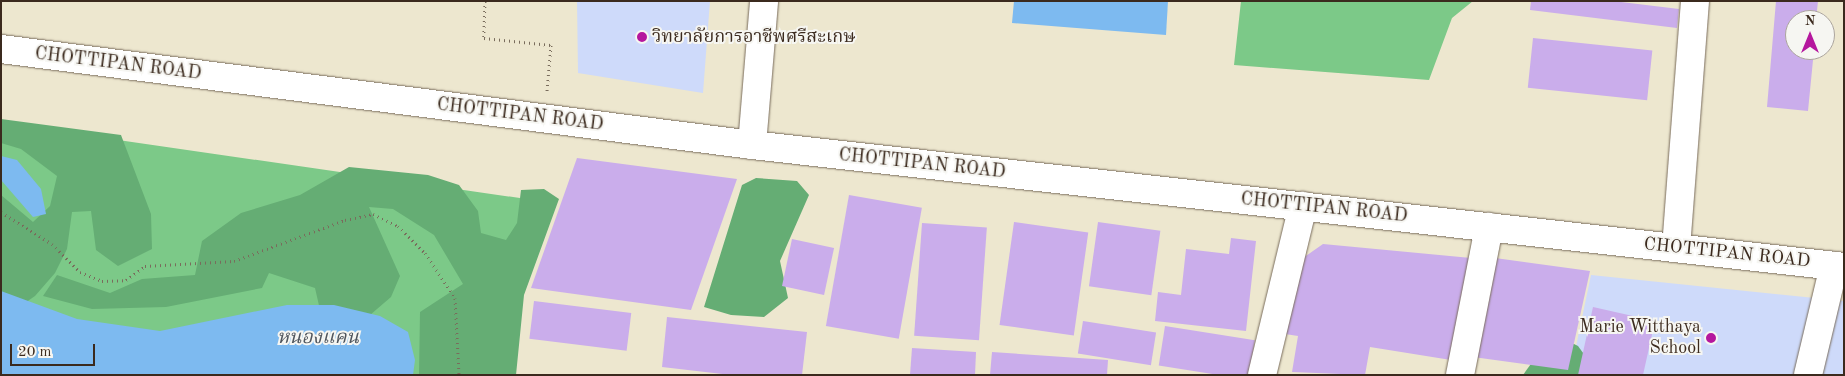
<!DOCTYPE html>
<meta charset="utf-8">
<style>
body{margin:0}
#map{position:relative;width:1845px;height:376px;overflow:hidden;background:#ede7cf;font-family:"Old Standard TT","Noto Serif Thai",serif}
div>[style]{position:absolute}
.built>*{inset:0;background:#cedafa}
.green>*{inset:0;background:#7cc988}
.forest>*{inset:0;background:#65ad74}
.water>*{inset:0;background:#7dbaf0}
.building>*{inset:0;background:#caadeb;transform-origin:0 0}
.path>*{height:3px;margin-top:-1.5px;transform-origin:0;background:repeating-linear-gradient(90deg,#796c5c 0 1px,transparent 0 5px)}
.roads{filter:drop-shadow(0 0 1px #796c5c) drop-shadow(0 0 1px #796c5c)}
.minor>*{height:28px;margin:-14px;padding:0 14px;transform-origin:14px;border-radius:14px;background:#fff}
.dots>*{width:14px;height:14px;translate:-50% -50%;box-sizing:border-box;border:2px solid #f6f6f2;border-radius:50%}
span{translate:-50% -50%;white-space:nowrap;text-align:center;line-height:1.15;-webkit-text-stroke:4px #f6f6f2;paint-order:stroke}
.poi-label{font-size:18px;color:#3b2a1e}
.left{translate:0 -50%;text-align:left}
.right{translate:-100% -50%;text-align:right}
.street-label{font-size:18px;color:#3b2a1e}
.water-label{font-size:19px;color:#4f555d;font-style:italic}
.frame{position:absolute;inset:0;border:2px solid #3b2a1e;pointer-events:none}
.north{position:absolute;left:1785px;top:10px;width:50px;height:50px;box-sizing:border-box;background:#f6f6f2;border:1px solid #aba49d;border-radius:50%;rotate:0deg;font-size:14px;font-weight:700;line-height:20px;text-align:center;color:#3b2a1e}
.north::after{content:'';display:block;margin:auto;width:18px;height:22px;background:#b5179e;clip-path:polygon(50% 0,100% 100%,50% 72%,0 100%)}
.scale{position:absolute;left:10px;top:344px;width:85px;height:22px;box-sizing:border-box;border:2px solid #3b2a1e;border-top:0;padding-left:6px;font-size:15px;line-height:18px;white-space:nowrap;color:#3b2a1e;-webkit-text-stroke:4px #f6f6f2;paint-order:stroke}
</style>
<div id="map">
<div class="built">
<div style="clip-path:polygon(577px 1px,710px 1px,703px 93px,578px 73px)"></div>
<div style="clip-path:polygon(1591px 275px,1844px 301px,1844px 375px,1570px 375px)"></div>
</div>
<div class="green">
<div style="clip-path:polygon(1241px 1px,1473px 1px,1452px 18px,1429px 80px,1234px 65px)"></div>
<div style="clip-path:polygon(1px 123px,554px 203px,522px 286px,513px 375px,1px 375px)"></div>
</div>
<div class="forest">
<div style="clip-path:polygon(1px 119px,121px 135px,151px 214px,152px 249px,118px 266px,96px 250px,91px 211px,72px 212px,67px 249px,55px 273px,35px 296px,19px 307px,1px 302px,1px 195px,33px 222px,50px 206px,57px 176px,21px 149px,1px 143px)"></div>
<div style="clip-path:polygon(349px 167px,428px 175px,459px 185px,478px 211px,481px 233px,506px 240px,517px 223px,521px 190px,544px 189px,559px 199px,524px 295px,516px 375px,419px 375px,420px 312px,463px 284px,434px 235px,393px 209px,369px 207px,400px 276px,391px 297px,363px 321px,323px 323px,315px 288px,269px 273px,262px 288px,166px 307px,92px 309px,43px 296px,57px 275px,110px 293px,142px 279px,195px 275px,202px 241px,241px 213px,300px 195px)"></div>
<div style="clip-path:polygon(756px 178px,797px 181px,809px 195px,780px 261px,788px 298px,764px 317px,731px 315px,704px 307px,742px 185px)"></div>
<div style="clip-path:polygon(1566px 340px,1578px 346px,1586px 357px,1588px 375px,1523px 375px,1546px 343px)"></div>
</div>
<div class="water">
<div style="clip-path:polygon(1014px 1px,1168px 1px,1166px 35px,1012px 23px)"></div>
<div style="clip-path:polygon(1px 156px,17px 160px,41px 189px,46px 214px,33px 217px,1px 180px)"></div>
<div style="clip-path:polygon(1px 291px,77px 319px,160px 331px,287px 305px,334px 305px,380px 316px,408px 332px,415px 360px,413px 375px,1px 375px)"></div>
</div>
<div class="building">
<div style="clip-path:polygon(1531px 1px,1613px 1px,1679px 9px,1677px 28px,1530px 10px)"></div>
<div style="clip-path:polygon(1776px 1px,1818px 1px,1816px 20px,1795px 20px,1795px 50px,1814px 50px,1808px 111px,1767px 107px)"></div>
<div style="left:1533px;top:38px;width:120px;height:50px;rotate:6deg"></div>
<div style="clip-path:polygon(577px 158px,737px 179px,691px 310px,531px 288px)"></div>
<div style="left:849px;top:195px;width:74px;height:133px;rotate:10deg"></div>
<div style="left:1014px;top:222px;width:75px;height:104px;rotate:8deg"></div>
<div style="left:1098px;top:222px;width:63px;height:65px;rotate:8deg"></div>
<div style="left:922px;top:223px;width:65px;height:113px;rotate:4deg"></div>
<div style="clip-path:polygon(1231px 238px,1256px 241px,1246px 331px,1155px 321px,1158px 292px,1181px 295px,1186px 249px,1229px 254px)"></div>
<div style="left:792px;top:239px;width:43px;height:48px;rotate:12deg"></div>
<div style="clip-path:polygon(1323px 244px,1471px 258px,1451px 360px,1370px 347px,1365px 375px,1292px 372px,1298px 336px,1285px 334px,1303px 258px)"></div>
<div style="clip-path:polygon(1495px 258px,1590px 271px,1568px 370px,1473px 357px)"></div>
<div style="left:534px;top:301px;width:98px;height:38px;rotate:7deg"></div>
<div style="clip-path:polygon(1593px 307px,1655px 321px,1643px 375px,1578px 375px)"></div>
<div style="clip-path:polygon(667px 317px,807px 332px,802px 375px,731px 375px,662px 367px)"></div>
<div style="left:1083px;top:321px;width:74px;height:33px;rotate:9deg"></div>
<div style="left:1165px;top:326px;width:91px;height:40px;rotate:9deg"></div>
<div style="clip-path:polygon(912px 348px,976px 352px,975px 375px,910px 375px)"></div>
<div style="clip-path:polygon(992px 352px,1108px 360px,1107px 375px,990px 375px)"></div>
</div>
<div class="path">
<div style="left:485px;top:1px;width:37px;rotate:92deg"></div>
<div style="left:484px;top:38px;width:67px;rotate:6deg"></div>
<div style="left:551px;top:45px;width:46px;rotate:95deg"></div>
<div style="left:1px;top:212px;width:60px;rotate:32.1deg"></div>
<div style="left:52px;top:244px;width:40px;rotate:45deg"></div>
<div style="left:80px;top:272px;width:24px;rotate:22deg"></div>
<div style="left:102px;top:281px;width:24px;rotate:-2deg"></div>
<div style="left:126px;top:280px;width:24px;rotate:-36deg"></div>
<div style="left:145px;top:266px;width:89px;rotate:-3.2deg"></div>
<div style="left:234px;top:261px;width:118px;rotate:-20.3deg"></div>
<div style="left:345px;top:220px;width:29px;rotate:-12deg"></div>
<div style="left:373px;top:214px;width:28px;rotate:26deg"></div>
<div style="left:398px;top:226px;width:38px;rotate:45deg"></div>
<div style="left:425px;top:253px;width:54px;rotate:56.3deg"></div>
<div style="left:455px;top:298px;width:77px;rotate:87deg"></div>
</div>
<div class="roads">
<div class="minor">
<div style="left:1px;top:49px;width:757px;rotate:7.28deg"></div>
<div style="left:752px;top:145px;width:1099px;rotate:6.37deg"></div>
<div style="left:752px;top:145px;width:144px;rotate:-85.2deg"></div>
<div style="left:1676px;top:248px;width:248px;rotate:-85.6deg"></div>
<div style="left:1262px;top:375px;width:174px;rotate:-76.4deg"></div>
<div style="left:1460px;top:375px;width:151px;rotate:-78.9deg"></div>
<div style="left:1808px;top:375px;width:112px;rotate:-76.6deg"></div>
</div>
</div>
<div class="dots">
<div style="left:642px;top:37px;background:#b5179e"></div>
<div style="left:1711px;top:338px;background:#b5179e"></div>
</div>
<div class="poi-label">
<span class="left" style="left:652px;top:37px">วิทยาลัยการอาชีพศรีสะเกษ</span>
<span class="right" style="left:1701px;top:338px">Marie Witthaya<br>School</span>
</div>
<div class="street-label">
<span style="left:118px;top:64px;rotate:7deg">CHOTTIPAN ROAD</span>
<span style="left:520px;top:115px;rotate:7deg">CHOTTIPAN ROAD</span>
<span style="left:922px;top:164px;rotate:6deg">CHOTTIPAN ROAD</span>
<span style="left:1324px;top:208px;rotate:6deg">CHOTTIPAN ROAD</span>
<span style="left:1727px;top:253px;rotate:6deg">CHOTTIPAN ROAD</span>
</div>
<div class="water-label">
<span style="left:318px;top:339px">หนองแคน</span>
</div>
<div class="frame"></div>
<div class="north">N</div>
<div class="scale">20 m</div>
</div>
